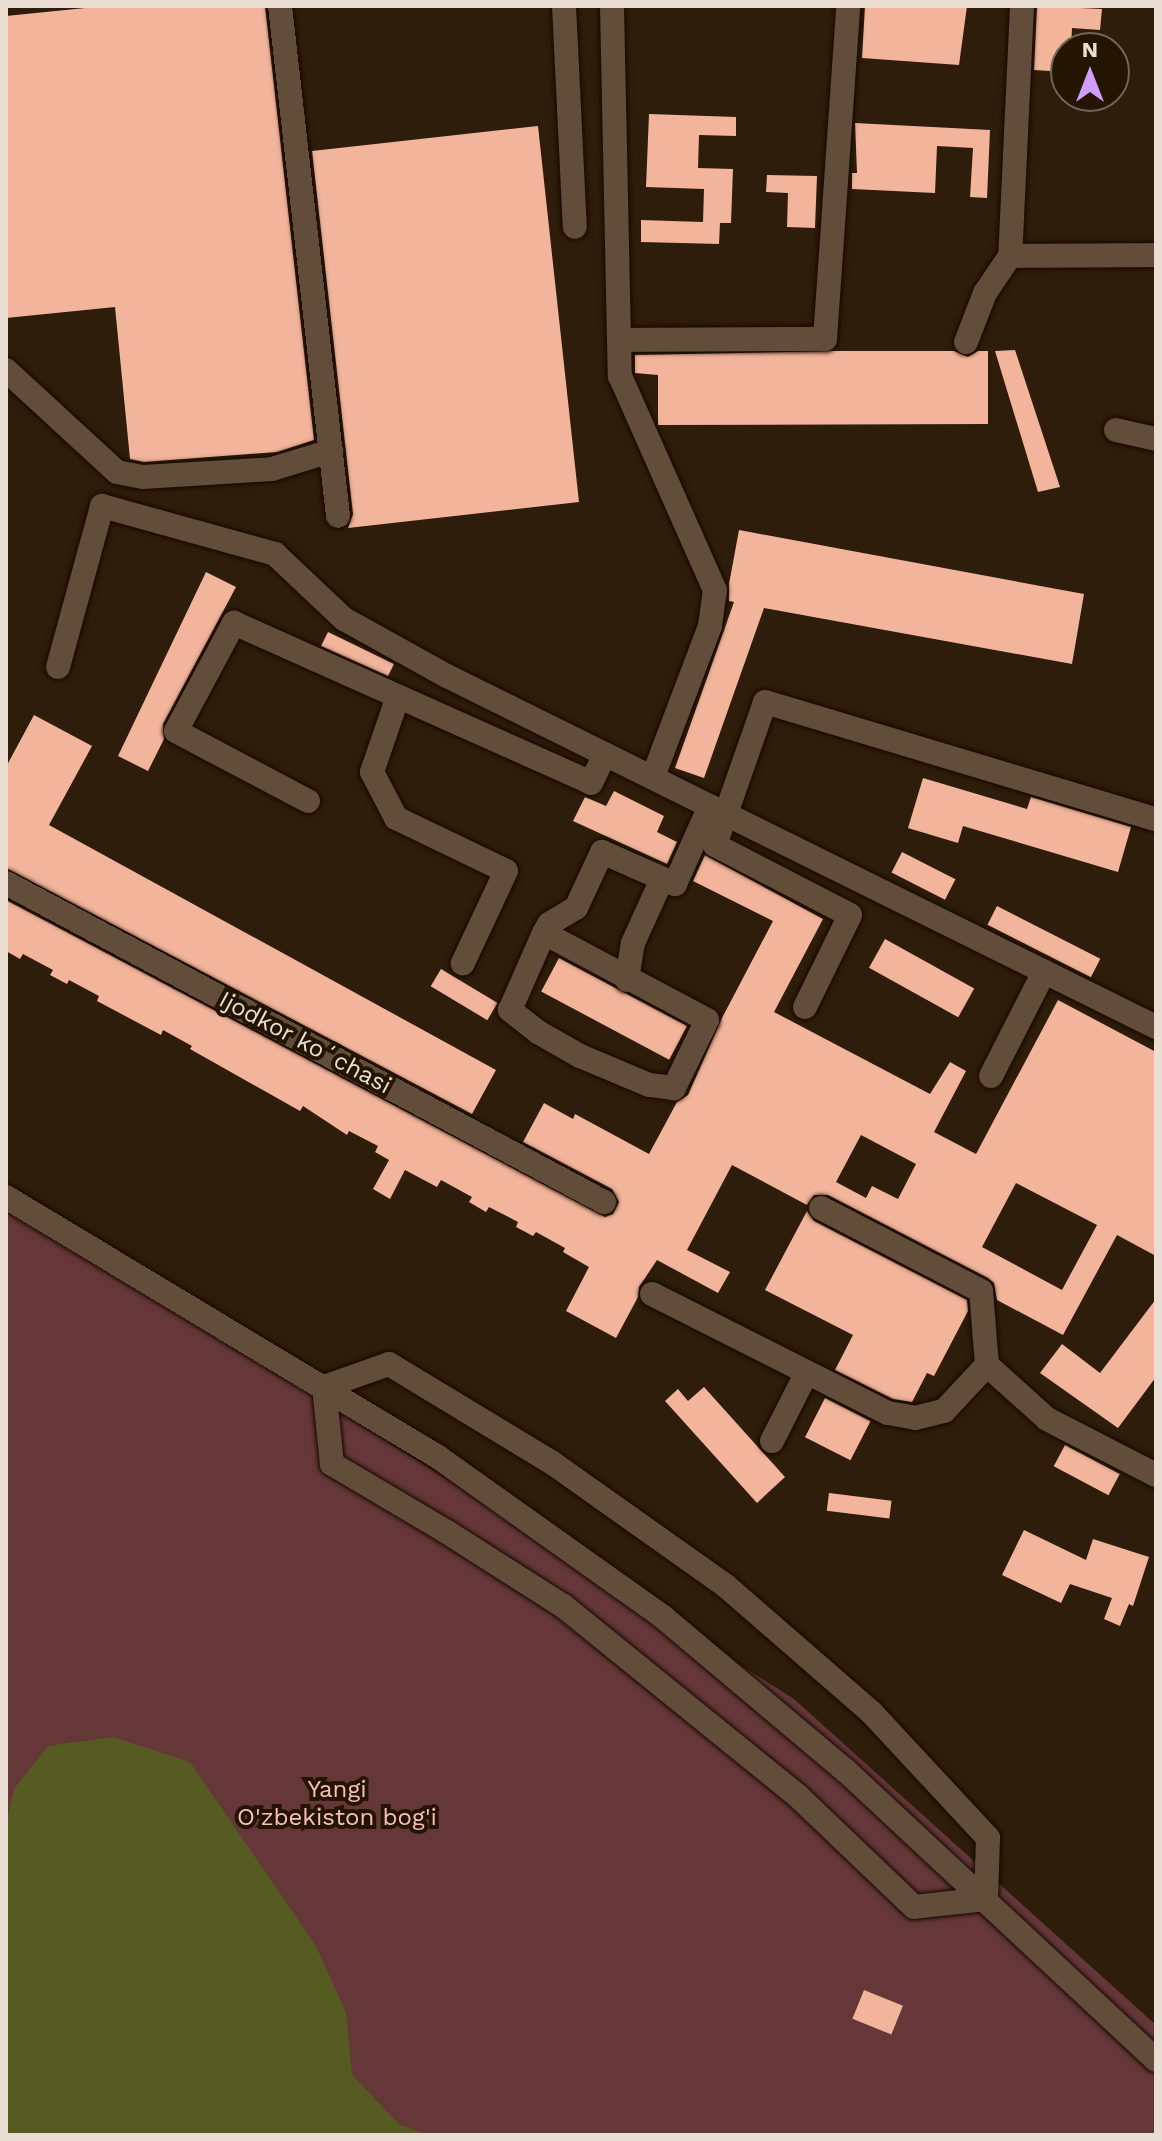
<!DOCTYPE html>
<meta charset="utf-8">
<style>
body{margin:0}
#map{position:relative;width:1162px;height:2141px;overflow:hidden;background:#2e1d0a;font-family:"Work Sans",sans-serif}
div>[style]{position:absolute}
.green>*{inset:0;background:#653738}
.water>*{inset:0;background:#565b21}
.building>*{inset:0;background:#f2b49b;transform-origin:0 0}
.roads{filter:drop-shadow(0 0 2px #160700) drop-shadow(0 0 2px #160700)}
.minor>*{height:24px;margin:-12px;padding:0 12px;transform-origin:12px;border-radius:12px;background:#614d39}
span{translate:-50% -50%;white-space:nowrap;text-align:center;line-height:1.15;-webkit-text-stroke:8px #241402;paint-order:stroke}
.street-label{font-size:24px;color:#eaded2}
.park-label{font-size:24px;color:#f7bebd}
.frame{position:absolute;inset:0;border:8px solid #eaded2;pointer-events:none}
.north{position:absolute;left:1050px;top:32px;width:80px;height:80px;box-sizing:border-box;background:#241402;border:2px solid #736555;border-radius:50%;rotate:0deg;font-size:22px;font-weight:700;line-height:32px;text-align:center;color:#eaded2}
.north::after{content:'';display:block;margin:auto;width:28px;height:36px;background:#d09dfe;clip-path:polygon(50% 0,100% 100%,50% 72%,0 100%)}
</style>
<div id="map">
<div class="green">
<div style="clip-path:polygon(6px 1200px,794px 1699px,1156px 2025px,1156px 2135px,6px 2135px)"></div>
</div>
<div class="water">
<div style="clip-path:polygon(113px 1737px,190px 1762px,316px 1946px,346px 2013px,352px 2075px,400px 2125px,429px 2135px,6px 2135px,6px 1824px,14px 1789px,48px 1746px)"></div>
</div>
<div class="building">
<div style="clip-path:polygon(105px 6px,265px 6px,314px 440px,277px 452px,144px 462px,130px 459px,115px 307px,6px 318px,6px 16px)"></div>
<div style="clip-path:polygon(865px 6px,967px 6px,959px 65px,862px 58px)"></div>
<div style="clip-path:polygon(1037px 6px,1102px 9px,1100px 30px,1072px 28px,1071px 48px,1066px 48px,1066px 72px,1034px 70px)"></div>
<div style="clip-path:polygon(649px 114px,736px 117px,736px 136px,699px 135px,698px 168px,733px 169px,731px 223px,720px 223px,719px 244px,641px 242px,641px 220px,703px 222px,704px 189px,646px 187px)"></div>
<div style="clip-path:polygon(855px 123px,990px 130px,987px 198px,970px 197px,973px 148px,937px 146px,935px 193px,852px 189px,852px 173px,857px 173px)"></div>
<div style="clip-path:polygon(538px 126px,579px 502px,348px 528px,353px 514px,312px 151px)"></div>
<div style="clip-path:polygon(767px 175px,817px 176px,815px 228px,787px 227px,788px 193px,766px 192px)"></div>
<div style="clip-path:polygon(1015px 350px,1060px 487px,1038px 492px,995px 351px)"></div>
<div style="clip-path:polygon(833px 351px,954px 351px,968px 357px,978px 351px,988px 351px,988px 424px,658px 425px,658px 375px,635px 373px,635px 355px)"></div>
<div style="clip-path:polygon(739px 530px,1084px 594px,1072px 664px,764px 608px,704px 778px,675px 768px,734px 602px,729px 601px,729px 584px)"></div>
<div style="clip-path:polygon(206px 572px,236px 587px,163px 724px,164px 739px,148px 771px,118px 756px)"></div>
<div style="clip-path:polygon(328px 632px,394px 664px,388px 676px,321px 646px)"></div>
<div style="clip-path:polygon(34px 715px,92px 746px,49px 825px,496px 1070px,472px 1114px,6px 868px,6px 767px)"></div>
<div style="clip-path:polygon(923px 778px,1027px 809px,1031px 797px,1131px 827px,1118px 872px,963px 826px,958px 843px,908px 828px)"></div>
<div style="clip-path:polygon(614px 791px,664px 816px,657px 832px,677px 842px,667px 864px,573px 821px,585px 797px,606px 806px)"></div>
<div style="left:902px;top:852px;width:60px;height:23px;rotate:27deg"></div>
<div style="clip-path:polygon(evenodd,705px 855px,823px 919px,774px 1012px,930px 1094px,950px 1062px,966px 1071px,934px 1132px,976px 1154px,1058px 1000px,1156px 1052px,1156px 1256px,1117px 1235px,1063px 1335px,997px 1300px,994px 1283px,988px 1278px,828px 1195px,814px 1195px,807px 1205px,732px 1165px,687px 1250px,730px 1272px,718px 1293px,657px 1260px,639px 1287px,638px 1297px,616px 1338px,566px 1311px,589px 1267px,563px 1252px,565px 1248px,536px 1232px,533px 1236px,516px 1227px,518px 1222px,489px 1207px,486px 1212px,469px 1202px,472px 1197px,441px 1180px,437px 1187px,405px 1170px,390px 1199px,373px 1189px,389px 1160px,375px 1152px,378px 1146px,349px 1131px,347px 1135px,303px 1106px,300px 1111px,190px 1049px,192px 1046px,163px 1030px,161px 1035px,97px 1001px,99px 996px,69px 980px,67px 984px,50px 975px,53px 970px,23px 954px,20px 959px,6px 951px,6px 900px,605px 1217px,613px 1214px,619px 1202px,612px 1189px,523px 1142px,544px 1103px,573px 1119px,575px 1114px,649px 1154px,677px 1102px,688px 1095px,722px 1018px,773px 921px,693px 881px,705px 855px,861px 1135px,916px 1164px,898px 1199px,872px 1186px,866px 1198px,836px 1182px,861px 1135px,705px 855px,1016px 1183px,1097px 1225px,1062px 1290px,982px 1247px,1016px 1183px)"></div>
<div style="left:997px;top:906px;width:116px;height:21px;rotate:27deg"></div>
<div style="left:885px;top:939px;width:102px;height:33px;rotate:29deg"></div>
<div style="left:559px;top:958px;width:145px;height:38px;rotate:28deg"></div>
<div style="left:441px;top:969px;width:66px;height:20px;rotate:31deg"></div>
<div style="clip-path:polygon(807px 1211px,814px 1221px,967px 1300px,968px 1311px,934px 1376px,927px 1373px,912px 1402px,893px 1399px,835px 1370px,853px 1335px,765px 1290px)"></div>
<div style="clip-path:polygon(1156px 1299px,1156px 1377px,1118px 1428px,1040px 1373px,1062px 1344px,1100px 1373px)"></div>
<div style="clip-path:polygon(704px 1387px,785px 1477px,757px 1503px,665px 1401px,678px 1389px,688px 1401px)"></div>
<div style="left:825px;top:1398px;width:51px;height:44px;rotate:27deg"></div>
<div style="left:1065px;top:1445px;width:62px;height:24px;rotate:28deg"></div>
<div style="left:829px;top:1493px;width:63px;height:18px;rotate:7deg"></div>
<div style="clip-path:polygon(1024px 1530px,1086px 1560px,1093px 1539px,1149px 1557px,1133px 1606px,1129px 1604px,1120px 1626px,1104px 1619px,1112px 1598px,1070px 1584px,1061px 1603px,1002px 1575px)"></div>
<div style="left:864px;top:1990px;width:42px;height:31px;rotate:22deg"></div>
</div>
<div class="roads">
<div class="minor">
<div style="left:280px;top:6px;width:513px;rotate:83.51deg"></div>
<div style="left:564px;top:6px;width:221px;rotate:87.2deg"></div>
<div style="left:612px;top:6px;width:370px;rotate:88.8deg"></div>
<div style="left:620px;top:376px;width:234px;rotate:66.1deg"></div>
<div style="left:715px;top:590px;width:36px;rotate:98deg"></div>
<div style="left:710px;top:626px;width:161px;rotate:110.7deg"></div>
<div style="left:1022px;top:6px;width:250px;rotate:92.7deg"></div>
<div style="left:1010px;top:256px;width:146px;rotate:-0.4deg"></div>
<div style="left:619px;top:340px;width:206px;rotate:-0.3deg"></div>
<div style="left:825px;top:339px;width:334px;rotate:-86deg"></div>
<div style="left:966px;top:342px;width:53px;rotate:-68.8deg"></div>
<div style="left:985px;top:293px;width:45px;rotate:-56deg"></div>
<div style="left:6px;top:370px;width:151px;rotate:42.6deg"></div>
<div style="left:117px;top:472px;width:26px;rotate:11deg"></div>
<div style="left:143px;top:477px;width:129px;rotate:-3.5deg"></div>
<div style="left:272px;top:469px;width:62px;rotate:-17deg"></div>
<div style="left:1116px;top:430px;width:41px;rotate:12.7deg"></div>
<div style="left:58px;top:667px;width:167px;rotate:-74.7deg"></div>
<div style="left:102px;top:506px;width:180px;rotate:15.5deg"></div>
<div style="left:275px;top:554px;width:95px;rotate:43.3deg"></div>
<div style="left:344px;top:619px;width:118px;rotate:29deg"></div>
<div style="left:447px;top:676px;width:791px;rotate:26.34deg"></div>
<div style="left:397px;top:699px;width:77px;rotate:108.9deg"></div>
<div style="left:372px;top:772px;width:52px;rotate:62.4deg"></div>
<div style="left:396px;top:818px;width:122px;rotate:25.7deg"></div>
<div style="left:506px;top:871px;width:102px;rotate:115.1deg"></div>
<div style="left:308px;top:801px;width:149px;rotate:-152.1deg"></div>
<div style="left:176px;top:731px;width:123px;rotate:-61.8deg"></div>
<div style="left:234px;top:623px;width:391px;rotate:24.1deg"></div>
<div style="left:591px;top:783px;width:32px;rotate:-64deg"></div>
<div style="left:6px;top:883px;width:678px;rotate:28.08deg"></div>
<div style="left:544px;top:933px;width:185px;rotate:28.1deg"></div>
<div style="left:707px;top:1020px;width:76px;rotate:115.9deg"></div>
<div style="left:674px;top:1088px;width:25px;rotate:-173deg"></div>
<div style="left:649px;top:1085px;width:75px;rotate:-157.2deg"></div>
<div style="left:580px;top:1056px;width:48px;rotate:-150.3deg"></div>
<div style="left:538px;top:1032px;width:36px;rotate:-142deg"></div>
<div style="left:510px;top:1010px;width:84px;rotate:-66.2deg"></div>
<div style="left:544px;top:933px;width:10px;rotate:-61deg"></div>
<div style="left:549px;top:924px;width:31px;rotate:-31deg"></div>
<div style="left:576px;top:908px;width:62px;rotate:-65.1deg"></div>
<div style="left:602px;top:852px;width:80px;rotate:23.7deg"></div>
<div style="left:675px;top:884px;width:85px;rotate:-65.8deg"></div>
<div style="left:627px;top:980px;width:37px;rotate:-81deg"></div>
<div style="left:633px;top:943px;width:70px;rotate:-65.6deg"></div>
<div style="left:805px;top:1007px;width:102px;rotate:-63.9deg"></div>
<div style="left:850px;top:915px;width:152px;rotate:-152.6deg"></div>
<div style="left:715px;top:845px;width:151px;rotate:-70.7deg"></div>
<div style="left:765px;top:702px;width:408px;rotate:16.7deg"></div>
<div style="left:991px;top:1076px;width:117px;rotate:-63deg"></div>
<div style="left:6px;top:1197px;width:504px;rotate:31.04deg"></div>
<div style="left:438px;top:1457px;width:276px;rotate:35.4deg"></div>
<div style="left:663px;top:1617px;width:238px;rotate:40.1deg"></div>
<div style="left:845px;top:1770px;width:425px;rotate:43deg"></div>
<div style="left:821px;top:1208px;width:180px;rotate:27.4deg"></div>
<div style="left:981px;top:1291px;width:74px;rotate:85.4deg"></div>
<div style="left:987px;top:1365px;width:81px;rotate:42deg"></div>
<div style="left:1047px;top:1419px;width:123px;rotate:27.2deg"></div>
<div style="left:652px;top:1294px;width:264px;rotate:26.8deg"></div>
<div style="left:888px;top:1413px;width:27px;rotate:10deg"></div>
<div style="left:915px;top:1418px;width:30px;rotate:-14deg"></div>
<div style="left:944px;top:1411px;width:63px;rotate:-46.9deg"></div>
<div style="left:389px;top:1364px;width:189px;rotate:31.2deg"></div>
<div style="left:551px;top:1462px;width:214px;rotate:35.3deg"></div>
<div style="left:726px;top:1586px;width:192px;rotate:41deg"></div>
<div style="left:871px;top:1712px;width:172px;rotate:47.1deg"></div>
<div style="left:988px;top:1838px;width:61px;rotate:91.9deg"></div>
<div style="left:986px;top:1899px;width:72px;rotate:173.7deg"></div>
<div style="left:914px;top:1907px;width:161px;rotate:-136.3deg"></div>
<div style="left:798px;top:1796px;width:302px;rotate:-141deg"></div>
<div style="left:563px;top:1606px;width:138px;rotate:-147.5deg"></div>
<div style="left:447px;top:1532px;width:134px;rotate:-149.4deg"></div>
<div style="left:332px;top:1464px;width:77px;rotate:-95.9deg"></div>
<div style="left:324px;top:1387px;width:69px;rotate:-19.5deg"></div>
<div style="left:772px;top:1441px;width:77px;rotate:-63.1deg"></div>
</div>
</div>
<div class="street-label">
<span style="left:305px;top:1043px;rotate:28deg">Ijodkor koʻchasi</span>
</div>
<div class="park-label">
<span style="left:337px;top:1804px">Yangi<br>O'zbekiston bog'i</span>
</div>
<div class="frame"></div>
<div class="north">N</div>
</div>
